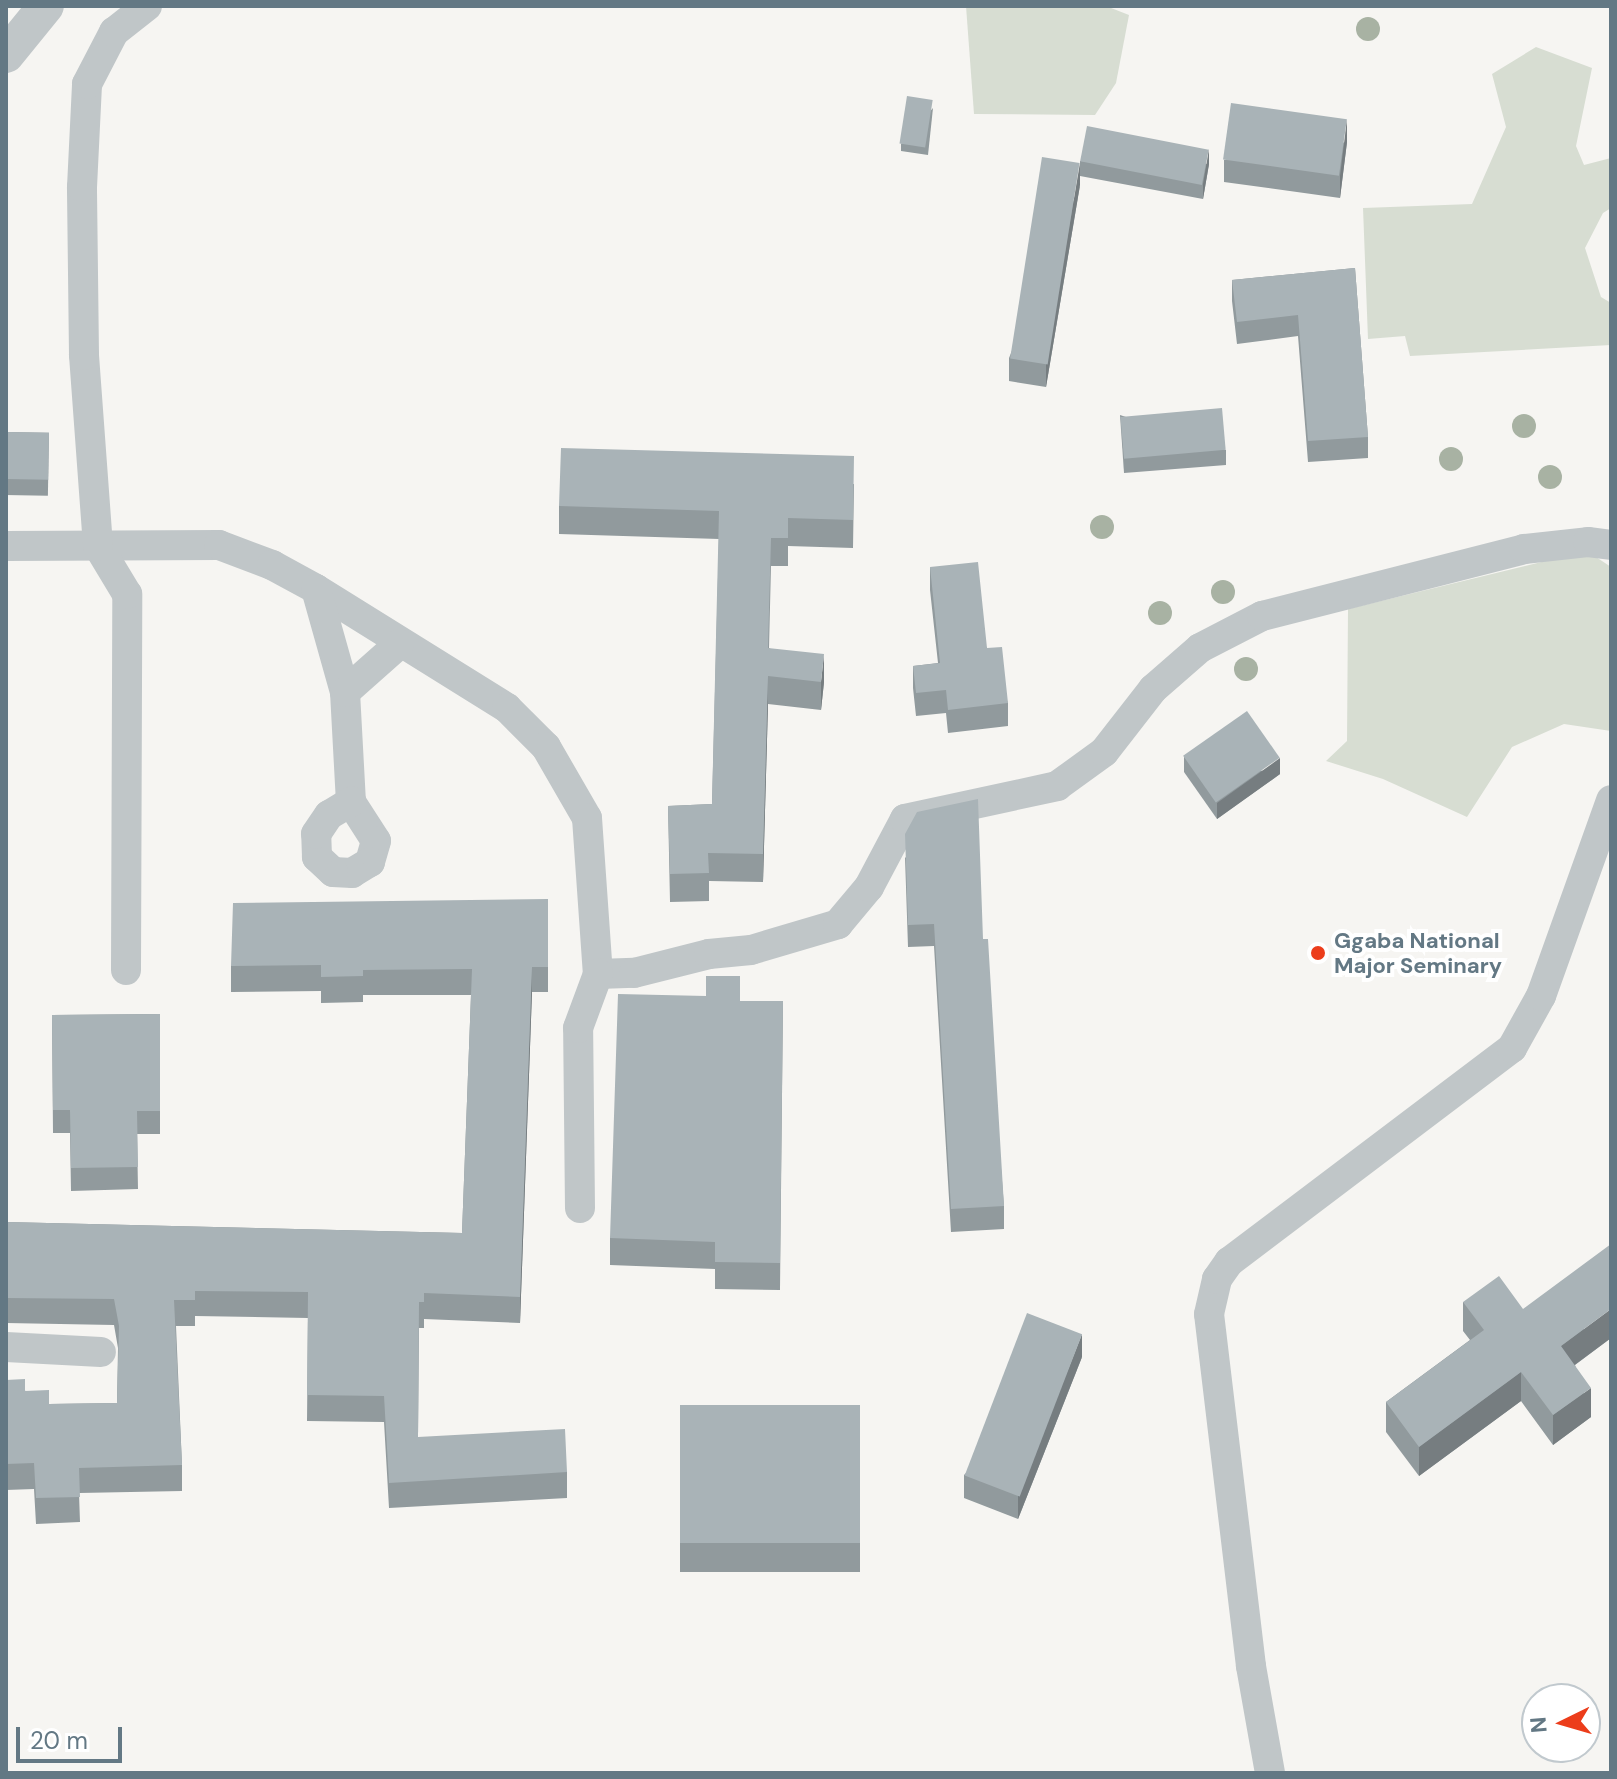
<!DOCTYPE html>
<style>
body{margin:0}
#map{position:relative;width:1617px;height:1779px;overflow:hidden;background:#f6f5f2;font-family:"DM Sans",sans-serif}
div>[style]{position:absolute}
.green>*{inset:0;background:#d7ddd2}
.minor>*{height:30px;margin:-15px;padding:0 15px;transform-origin:15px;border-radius:15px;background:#c0c6c8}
.tertiary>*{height:36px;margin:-18px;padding:0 18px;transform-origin:18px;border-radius:18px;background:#c0c6c8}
.trees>*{width:24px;height:24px;margin:-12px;border-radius:50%;background:#a8b2a3}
.wall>*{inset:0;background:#919a9d;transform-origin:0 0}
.shaded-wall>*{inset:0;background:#767d80}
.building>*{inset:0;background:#a9b3b7;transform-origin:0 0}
.dots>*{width:22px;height:22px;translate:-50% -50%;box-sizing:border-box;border:4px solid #fff;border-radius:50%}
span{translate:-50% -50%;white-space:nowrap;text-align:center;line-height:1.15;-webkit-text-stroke:8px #fff;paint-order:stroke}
.poi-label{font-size:22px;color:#637884;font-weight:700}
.left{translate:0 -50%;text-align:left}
.frame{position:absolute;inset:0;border:8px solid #637884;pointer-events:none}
.north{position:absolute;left:1521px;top:1683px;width:80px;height:80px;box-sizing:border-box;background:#fff;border:2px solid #c1c9ce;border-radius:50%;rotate:265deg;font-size:22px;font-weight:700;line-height:32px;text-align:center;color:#637884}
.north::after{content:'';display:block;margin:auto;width:28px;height:36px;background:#ec3d1b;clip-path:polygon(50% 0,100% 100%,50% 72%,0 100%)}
.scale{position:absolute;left:16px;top:1727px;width:106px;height:36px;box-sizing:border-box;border:4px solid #637884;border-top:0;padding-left:10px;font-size:24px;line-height:28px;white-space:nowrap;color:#637884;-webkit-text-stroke:6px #fff;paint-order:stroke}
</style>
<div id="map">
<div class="green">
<div style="clip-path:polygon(966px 6px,1106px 6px,1129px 15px,1116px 83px,1095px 115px,974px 114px)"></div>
<div style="clip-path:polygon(1536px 47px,1592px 68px,1576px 146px,1584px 165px,1611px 158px,1611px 208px,1603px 213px,1585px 248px,1601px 297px,1611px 303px,1611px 345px,1410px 356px,1405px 336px,1368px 339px,1363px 208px,1472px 204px,1506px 127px,1492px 74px)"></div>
<div style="clip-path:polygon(1587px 551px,1611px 567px,1611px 731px,1564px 724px,1512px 747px,1467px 817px,1383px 779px,1326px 761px,1347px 741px,1348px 609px)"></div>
</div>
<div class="minor">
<div style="left:6px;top:546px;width:213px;rotate:-0.3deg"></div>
<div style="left:219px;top:545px;width:57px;rotate:20.7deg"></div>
<div style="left:272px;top:565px;width:50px;rotate:28.6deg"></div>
<div style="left:316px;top:589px;width:225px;rotate:31.9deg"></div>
<div style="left:507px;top:708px;width:55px;rotate:45deg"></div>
<div style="left:546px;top:747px;width:82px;rotate:60deg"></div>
<div style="left:587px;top:818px;width:156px;rotate:86deg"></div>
<div style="left:598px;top:974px;width:36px;rotate:-2deg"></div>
<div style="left:634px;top:973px;width:77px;rotate:-14.2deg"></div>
<div style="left:709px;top:954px;width:42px;rotate:-5.4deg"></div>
<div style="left:751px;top:950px;width:91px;rotate:-16.6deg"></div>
<div style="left:838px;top:924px;width:48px;rotate:-50deg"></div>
<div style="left:869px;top:887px;width:77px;rotate:-62.1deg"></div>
<div style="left:905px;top:819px;width:156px;rotate:-12.2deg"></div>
<div style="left:1057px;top:786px;width:58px;rotate:-35.9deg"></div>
<div style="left:1104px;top:752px;width:80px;rotate:-52.1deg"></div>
<div style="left:1153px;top:689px;width:62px;rotate:-41.1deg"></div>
<div style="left:1200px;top:648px;width:70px;rotate:-27.3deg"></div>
<div style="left:1262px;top:616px;width:270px;rotate:-14.3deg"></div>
<div style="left:1524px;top:549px;width:64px;rotate:-6.2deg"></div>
<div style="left:1588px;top:542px;width:23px;rotate:7deg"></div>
<div style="left:316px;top:589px;width:107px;rotate:74.3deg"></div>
<div style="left:345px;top:692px;width:110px;rotate:86.9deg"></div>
<div style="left:351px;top:802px;width:46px;rotate:57.3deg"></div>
<div style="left:376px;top:841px;width:22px;rotate:106deg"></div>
<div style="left:370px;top:862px;width:21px;rotate:149deg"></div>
<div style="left:352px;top:873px;width:19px;rotate:-177deg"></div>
<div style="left:333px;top:872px;width:22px;rotate:-137deg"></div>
<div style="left:317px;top:857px;width:23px;rotate:-92deg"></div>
<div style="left:316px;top:834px;width:23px;rotate:-56deg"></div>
<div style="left:329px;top:815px;width:26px;rotate:-31deg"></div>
<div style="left:345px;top:692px;width:72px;rotate:-41.6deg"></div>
<div style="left:126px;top:970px;width:376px;rotate:-89.8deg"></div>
<div style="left:127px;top:594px;width:56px;rotate:-121.1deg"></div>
<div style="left:98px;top:546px;width:192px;rotate:-94.2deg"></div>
<div style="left:84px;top:355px;width:168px;rotate:-90.7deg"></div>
<div style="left:82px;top:187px;width:103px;rotate:-87.2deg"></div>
<div style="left:87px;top:84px;width:59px;rotate:-62.6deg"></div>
<div style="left:114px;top:32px;width:42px;rotate:-38.2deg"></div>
<div style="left:580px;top:1208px;width:180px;rotate:-90.6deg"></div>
<div style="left:578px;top:1028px;width:58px;rotate:-69.7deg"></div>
<div style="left:6px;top:1347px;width:95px;rotate:3deg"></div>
<div style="left:1270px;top:1773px;width:109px;rotate:-100.1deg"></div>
<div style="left:1251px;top:1666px;width:354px;rotate:-96.8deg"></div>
<div style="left:1209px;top:1314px;width:36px;rotate:-77deg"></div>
<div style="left:1217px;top:1279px;width:21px;rotate:-55deg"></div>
<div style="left:1229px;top:1262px;width:355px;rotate:-37.1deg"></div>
<div style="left:1512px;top:1048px;width:60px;rotate:-60.9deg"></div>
<div style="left:1541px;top:996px;width:208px;rotate:-70.3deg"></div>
</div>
<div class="tertiary">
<div style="left:6px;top:55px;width:63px;rotate:-50.8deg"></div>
</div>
<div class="trees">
<div style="left:1368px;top:29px"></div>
<div style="left:1524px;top:426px"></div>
<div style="left:1451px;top:459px"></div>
<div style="left:1550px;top:477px"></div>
<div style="left:1102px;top:527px"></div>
<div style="left:1223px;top:592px"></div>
<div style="left:1160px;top:613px"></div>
<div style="left:1246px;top:669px"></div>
</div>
<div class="wall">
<div style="clip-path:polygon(933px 108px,928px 155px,901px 151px,901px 144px)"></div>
<div style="clip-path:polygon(1347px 142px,1340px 198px,1224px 182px,1224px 160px)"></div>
<div style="clip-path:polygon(1080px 161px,1209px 164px,1203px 199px,1080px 176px)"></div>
<div style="clip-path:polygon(1080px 185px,1046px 387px,1009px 381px,1009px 358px)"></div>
<div style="clip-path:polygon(1355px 268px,1368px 437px,1368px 458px,1308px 462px,1298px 336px,1237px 344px,1232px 301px,1232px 280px)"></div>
<div style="clip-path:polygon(1120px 415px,1226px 450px,1226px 465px,1124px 473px)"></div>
<div style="left:6px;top:432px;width:43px;height:63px;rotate:1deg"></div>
<div style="clip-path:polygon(854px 484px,853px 548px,788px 546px,788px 566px,771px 566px,769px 648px,824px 682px,821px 710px,768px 704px,763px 882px,709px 881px,709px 901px,670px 902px,668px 806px,712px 804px,719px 539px,559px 534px,559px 506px)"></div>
<div style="clip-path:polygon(930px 567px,987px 648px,1008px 703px,1008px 726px,948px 733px,946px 713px,916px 716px,913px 688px,913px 666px,938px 663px,930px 590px)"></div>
<div style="clip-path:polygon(1184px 757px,1280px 774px,1217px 819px,1184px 772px)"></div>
<div style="clip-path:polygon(905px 857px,983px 939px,1004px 1206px,1004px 1229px,951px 1232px,934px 946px,908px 947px)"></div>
<div style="clip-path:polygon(548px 899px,548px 992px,532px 992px,520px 1323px,424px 1319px,424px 1328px,419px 1328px,418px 1437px,567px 1472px,567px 1498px,389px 1508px,384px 1422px,307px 1421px,308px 1318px,195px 1316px,195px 1326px,176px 1326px,182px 1465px,182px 1491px,79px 1493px,80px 1522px,36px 1524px,34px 1489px,6px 1490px,6px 1380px,49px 1404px,117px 1403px,118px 1348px,114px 1325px,6px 1323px,6px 1222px,462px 1233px,471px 995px,363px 995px,363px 1002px,321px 1003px,321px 991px,231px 992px,231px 966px)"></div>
<div style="clip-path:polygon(706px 996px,740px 1001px,783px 1001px,780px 1290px,715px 1289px,715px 1269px,610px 1265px,610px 1238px)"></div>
<div style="clip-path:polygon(160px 1014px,160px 1134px,137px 1134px,138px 1189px,71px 1191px,70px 1133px,53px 1133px,52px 1015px)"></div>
<div style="clip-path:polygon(1463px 1302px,1523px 1309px,1611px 1338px,1575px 1365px,1591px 1417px,1553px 1445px,1521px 1401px,1419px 1476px,1386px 1432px,1386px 1402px,1470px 1340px,1463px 1331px)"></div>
<div style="clip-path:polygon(1082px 1357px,1018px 1519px,964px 1498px,964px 1475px)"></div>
<div style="left:680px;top:1405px;width:180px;height:167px"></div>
</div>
<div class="shaded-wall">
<div style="clip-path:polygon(1347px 119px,1347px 142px,1340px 198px,1340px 176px)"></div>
<div style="clip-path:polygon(1209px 149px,1209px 164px,1203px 199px,1203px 184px)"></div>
<div style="clip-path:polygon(1080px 163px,1080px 185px,1046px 387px,1046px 364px)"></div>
<div style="clip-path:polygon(824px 654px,824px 682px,821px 710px,821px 682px)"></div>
<div style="clip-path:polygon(768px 676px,768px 704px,763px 882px,763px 854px)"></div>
<div style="clip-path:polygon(1280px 758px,1280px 774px,1217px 819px,1217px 803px)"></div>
<div style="clip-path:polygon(532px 967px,532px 992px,520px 1323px,520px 1297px)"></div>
<div style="clip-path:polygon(1611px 1309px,1611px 1338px,1561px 1375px,1561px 1346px)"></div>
<div style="clip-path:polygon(1082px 1334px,1082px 1357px,1018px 1519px,1018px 1496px)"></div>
<div style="clip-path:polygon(1521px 1372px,1521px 1401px,1419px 1476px,1419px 1447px)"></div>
<div style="clip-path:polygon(1591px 1388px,1591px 1417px,1553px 1445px,1553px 1415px)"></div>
</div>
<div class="building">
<div style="left:907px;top:96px;width:26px;height:48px;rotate:9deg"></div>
<div style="left:1231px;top:103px;width:117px;height:57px;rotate:8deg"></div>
<div style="left:1087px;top:126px;width:124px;height:36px;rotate:11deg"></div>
<div style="left:1042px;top:157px;width:38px;height:204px;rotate:9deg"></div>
<div style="clip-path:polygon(1355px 268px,1368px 437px,1308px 441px,1298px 315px,1237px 322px,1232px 280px)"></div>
<div style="left:1222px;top:408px;width:42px;height:102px;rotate:85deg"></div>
<div style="left:6px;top:432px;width:43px;height:47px;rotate:1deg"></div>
<div style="clip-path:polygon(561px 448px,854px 456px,853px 520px,788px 518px,788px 538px,771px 538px,768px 648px,824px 654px,821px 682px,768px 676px,763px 854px,708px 853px,709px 873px,670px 874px,668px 806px,712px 804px,719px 511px,559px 506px)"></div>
<div style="clip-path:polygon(978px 562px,987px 648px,1002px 647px,1008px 703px,948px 710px,946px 690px,916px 693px,913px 666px,940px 663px,930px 567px)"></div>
<div style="left:1247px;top:711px;width:57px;height:78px;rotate:55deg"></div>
<div style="clip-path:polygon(978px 799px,983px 939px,988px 939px,1004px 1206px,951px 1209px,934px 924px,908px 925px,905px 834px,917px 812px)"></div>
<div style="clip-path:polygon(548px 899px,548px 967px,532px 967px,520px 1297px,424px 1293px,424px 1302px,419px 1302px,418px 1437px,565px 1429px,567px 1472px,389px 1483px,384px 1396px,307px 1395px,308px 1292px,195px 1291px,195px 1300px,174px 1300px,182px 1465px,79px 1468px,80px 1497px,36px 1498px,34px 1463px,6px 1464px,6px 1380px,25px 1379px,25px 1391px,49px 1390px,49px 1404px,117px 1403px,119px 1326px,114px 1299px,6px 1298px,6px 1222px,462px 1233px,472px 969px,363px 970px,363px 976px,321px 977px,321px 965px,231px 966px,233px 903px)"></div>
<div style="clip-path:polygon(706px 976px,740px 976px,740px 1001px,783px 1001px,780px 1263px,715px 1262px,715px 1242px,610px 1238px,618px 994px,706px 996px)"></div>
<div style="clip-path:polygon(160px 1014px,160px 1111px,137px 1111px,138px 1167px,71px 1168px,70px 1110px,53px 1110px,52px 1015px)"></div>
<div style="clip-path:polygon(1611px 1244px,1611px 1309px,1561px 1346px,1591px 1388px,1553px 1415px,1521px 1372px,1419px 1447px,1386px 1402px,1484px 1330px,1463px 1302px,1499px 1276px,1523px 1309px)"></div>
<div style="left:1027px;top:1313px;width:59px;height:174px;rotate:21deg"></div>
<div style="left:680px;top:1405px;width:180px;height:138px"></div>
</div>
<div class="dots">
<div style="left:1318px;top:953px;background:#ec3d1b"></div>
</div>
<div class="poi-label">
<span class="left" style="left:1334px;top:953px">Ggaba National<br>Major Seminary</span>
</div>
<div class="frame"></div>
<div class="north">N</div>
<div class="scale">20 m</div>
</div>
